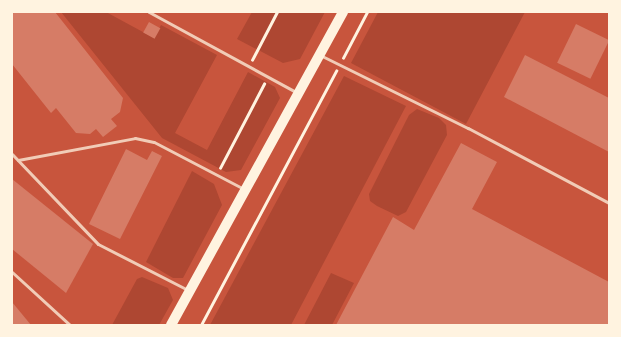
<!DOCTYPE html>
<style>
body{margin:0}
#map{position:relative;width:621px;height:337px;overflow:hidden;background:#c8553d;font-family:"Roboto Condensed",sans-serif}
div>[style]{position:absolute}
.green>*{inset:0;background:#ae4732}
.building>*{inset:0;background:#d67c66;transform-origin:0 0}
.path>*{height:2.5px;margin:-1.25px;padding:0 1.25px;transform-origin:1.25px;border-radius:1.25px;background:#fff3e0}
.service>*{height:3px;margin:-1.5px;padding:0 1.5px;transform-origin:1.5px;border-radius:1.5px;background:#f1ccb7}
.primary>*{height:10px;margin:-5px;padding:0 5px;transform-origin:5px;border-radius:5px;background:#fff3e0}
span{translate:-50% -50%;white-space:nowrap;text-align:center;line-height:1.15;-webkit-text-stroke:3.5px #fff3e0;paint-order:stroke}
.frame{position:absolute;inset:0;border:13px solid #fff3e0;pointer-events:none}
</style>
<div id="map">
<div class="green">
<div style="clip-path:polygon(61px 12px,106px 12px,154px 38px,161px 25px,217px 55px,175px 133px,207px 150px,248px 72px,275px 87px,280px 98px,241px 170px,226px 172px,162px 138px)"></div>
<div style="clip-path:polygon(252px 12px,325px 12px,300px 59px,283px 63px,237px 39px)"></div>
<div style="clip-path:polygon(378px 12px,525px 12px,466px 124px,351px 63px)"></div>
<div style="clip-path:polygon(344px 76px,406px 106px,291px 325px,210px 325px)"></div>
<div style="clip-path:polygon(417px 109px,439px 118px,446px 125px,447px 135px,406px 212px,398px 216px,377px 206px,370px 201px,369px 194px,409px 115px)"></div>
<div style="clip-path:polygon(192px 171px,214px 184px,222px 205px,183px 278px,173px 278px,146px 262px)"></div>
<div style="clip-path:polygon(331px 273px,354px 283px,332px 325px,304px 325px)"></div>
<div style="clip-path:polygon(142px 277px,168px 288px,173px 300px,159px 325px,112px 325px,137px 279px)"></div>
</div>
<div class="building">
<div style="clip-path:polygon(12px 12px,55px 12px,123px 98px,120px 112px,111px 119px,117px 126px,103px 137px,96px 129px,90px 134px,76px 133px,56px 108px,51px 113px,12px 64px)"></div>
<div style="left:149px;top:22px;width:13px;height:12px;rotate:29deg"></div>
<div style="left:576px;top:24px;width:37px;height:43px;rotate:26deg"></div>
<div style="clip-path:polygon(525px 55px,609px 98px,609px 152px,504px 97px)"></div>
<div style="clip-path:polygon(461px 143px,497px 162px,472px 209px,609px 282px,609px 325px,336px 325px,393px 217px,414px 230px)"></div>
<div style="clip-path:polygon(126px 149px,147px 160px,152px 151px,162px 156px,120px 239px,89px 224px)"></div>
<div style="clip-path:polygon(12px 179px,93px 244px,66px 293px,12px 249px)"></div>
<div style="clip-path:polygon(12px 302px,31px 325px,12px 325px)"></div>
</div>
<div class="path">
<div style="left:343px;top:58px;width:52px;rotate:-62.4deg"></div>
<div style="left:252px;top:60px;width:54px;rotate:-62.5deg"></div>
<div style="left:220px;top:168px;width:95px;rotate:-62.4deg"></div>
<div style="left:201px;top:325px;width:288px;rotate:-62deg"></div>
</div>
<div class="service">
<div style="left:149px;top:12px;width:167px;rotate:28.6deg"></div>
<div style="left:322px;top:56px;width:163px;rotate:26.3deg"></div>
<div style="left:468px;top:128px;width:160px;rotate:28deg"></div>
<div style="left:12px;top:154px;width:124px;rotate:46.3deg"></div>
<div style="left:98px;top:244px;width:101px;rotate:27.1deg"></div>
<div style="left:18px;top:160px;width:119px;rotate:-10.6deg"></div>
<div style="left:135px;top:138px;width:19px;rotate:12deg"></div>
<div style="left:154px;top:142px;width:102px;rotate:27.6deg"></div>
<div style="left:12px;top:272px;width:79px;rotate:42.4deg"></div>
</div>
<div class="primary">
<div style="left:171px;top:325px;width:357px;rotate:-61.2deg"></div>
</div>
<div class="frame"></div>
</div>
